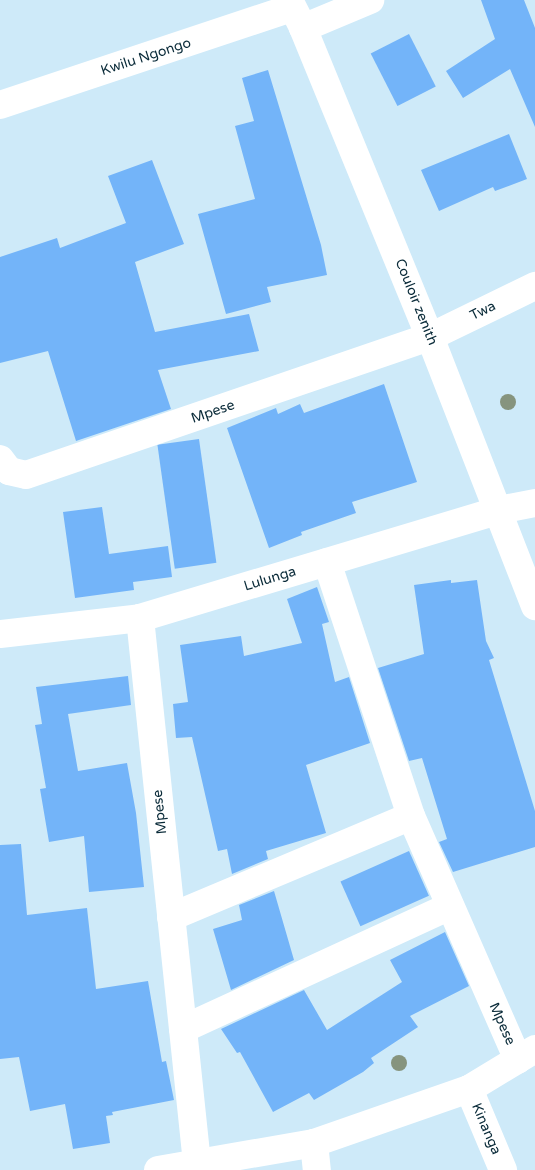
<!DOCTYPE html>
<style>
body{margin:0}
#map{position:relative;width:535px;height:1170px;overflow:hidden;background:#ceeaf9;font-family:"Varela Round",sans-serif}
div>[style]{position:absolute}
.building>*{inset:0;background:#73b4f9;transform-origin:0 0}
.street>*{height:28px;margin:-14px;padding:0 14px;transform-origin:14px;border-radius:14px;background:#fff}
.trees>*{width:16px;height:16px;margin:-8px;border-radius:50%;background:#86947e}
span{translate:-50% -50%;white-space:nowrap;text-align:center;line-height:1.15;-webkit-text-stroke:5px #fff;paint-order:stroke}
.street-label{font-size:14px;color:#092a38}
</style>
<div id="map">
<div class="building">
<div style="clip-path:polygon(481px 0,524px 0,535px 28px,535px 127px,510px 69px,463px 98px,446px 71px,495px 39px)"></div>
<div style="left:409px;top:34px;width:59px;height:43px;rotate:63deg"></div>
<div style="clip-path:polygon(268px 70px,321px 245px,327px 275px,267px 287px,271px 302px,226px 314px,198px 214px,255px 199px,235px 126px,254px 121px,242px 78px)"></div>
<div style="clip-path:polygon(509px 134px,527px 179px,495px 191px,493px 187px,439px 211px,421px 170px)"></div>
<div style="clip-path:polygon(152px 160px,184px 244px,135px 262px,155px 332px,249px 314px,259px 351px,158px 370px,171px 409px,76px 441px,48px 351px,0 363px,0 257px,57px 238px,60px 248px,126px 223px,108px 176px)"></div>
<div style="clip-path:polygon(384px 384px,417px 482px,352px 502px,356px 513px,301px 532px,302px 535px,269px 548px,227px 428px,276px 408px,278px 414px,300px 404px,304px 413px)"></div>
<div style="left:199px;top:439px;width:125px;height:42px;rotate:82deg"></div>
<div style="clip-path:polygon(102px 507px,109px 554px,168px 546px,172px 577px,133px 582px,134px 590px,75px 598px,63px 512px)"></div>
<div style="clip-path:polygon(451px 580px,451px 583px,477px 580px,486px 641px,494px 658px,489px 660px,535px 811px,535px 847px,453px 872px,439px 842px,447px 839px,422px 758px,409px 761px,378px 668px,424px 654px,414px 585px)"></div>
<div style="clip-path:polygon(317px 587px,329px 622px,322px 624px,335px 682px,349px 677px,370px 743px,306px 765px,326px 833px,266px 851px,268px 859px,232px 874px,227px 849px,218px 851px,192px 737px,176px 738px,173px 704px,188px 702px,180px 645px,241px 636px,244px 656px,302px 643px,287px 599px)"></div>
<div style="clip-path:polygon(128px 676px,131px 705px,68px 714px,78px 771px,127px 763px,136px 813px,144px 887px,89px 892px,84px 836px,49px 842px,40px 789px,46px 788px,35px 725px,42px 724px,36px 687px)"></div>
<div style="clip-path:polygon(21px 844px,27px 915px,87px 908px,96px 989px,148px 981px,162px 1062px,166px 1061px,174px 1100px,112px 1112px,113px 1115px,106px 1116px,110px 1143px,73px 1149px,65px 1104px,30px 1111px,19px 1057px,0 1059px,0 845px)"></div>
<div style="left:409px;top:851px;width:49px;height:75px;rotate:66deg"></div>
<div style="clip-path:polygon(274px 891px,294px 960px,231px 990px,213px 929px,242px 920px,239px 905px)"></div>
<div style="clip-path:polygon(445px 932px,469px 986px,410px 1016px,418px 1027px,371px 1058px,374px 1063px,363px 1072px,314px 1100px,309px 1093px,273px 1112px,240px 1052px,237px 1053px,221px 1029px,304px 990px,327px 1030px,402px 982px,390px 960px)"></div>
</div>
<div class="street">
<div style="left:289px;top:0;width:31px;rotate:63deg"></div>
<div style="left:303px;top:28px;width:334px;rotate:67.7deg"></div>
<div style="left:430px;top:337px;width:289px;rotate:68.7deg"></div>
<div style="left:303px;top:28px;width:73px;rotate:-22.7deg"></div>
<div style="left:0;top:105px;width:308px;rotate:-18.4deg"></div>
<div style="left:0;top:459px;width:15px;rotate:53deg"></div>
<div style="left:9px;top:471px;width:17px;rotate:13deg"></div>
<div style="left:26px;top:475px;width:427px;rotate:-18.9deg"></div>
<div style="left:430px;top:337px;width:117px;rotate:-25.9deg"></div>
<div style="left:327px;top:562px;width:268px;rotate:71.7deg"></div>
<div style="left:411px;top:816px;width:266px;rotate:66.3deg"></div>
<div style="left:140px;top:618px;width:548px;rotate:84.03deg"></div>
<div style="left:0;top:634px;width:141px;rotate:-6.5deg"></div>
<div style="left:140px;top:618px;width:375px;rotate:-16.7deg"></div>
<div style="left:499px;top:510px;width:37px;rotate:-11deg"></div>
<div style="left:171px;top:917px;width:260px;rotate:-22.8deg"></div>
<div style="left:183px;top:1029px;width:294px;rotate:-24.7deg"></div>
<div style="left:469px;top:1089px;width:88px;rotate:67.2deg"></div>
<div style="left:314px;top:1143px;width:27px;rotate:84deg"></div>
<div style="left:158px;top:1170px;width:158px;rotate:-9.8deg"></div>
<div style="left:314px;top:1143px;width:164px;rotate:-19.2deg"></div>
<div style="left:469px;top:1089px;width:77px;rotate:-31.2deg"></div>
</div>
<div class="trees">
<div style="left:508px;top:402px"></div>
<div style="left:399px;top:1063px"></div>
</div>
<div class="street-label">
<span style="left:146px;top:57px;rotate:-18deg">Kwilu Ngongo</span>
<span style="left:416px;top:302px;rotate:68deg">Couloir zenith</span>
<span style="left:483px;top:311px;rotate:-26deg">Twa</span>
<span style="left:213px;top:412px;rotate:-19deg">Mpese</span>
<span style="left:270px;top:579px;rotate:-17deg">Lulunga</span>
<span style="left:160px;top:812px;rotate:-96deg">Mpese</span>
<span style="left:502px;top:1024px;rotate:66deg">Mpese</span>
<span style="left:486px;top:1129px;rotate:67deg">Kinanga</span>
</div>
</div>
